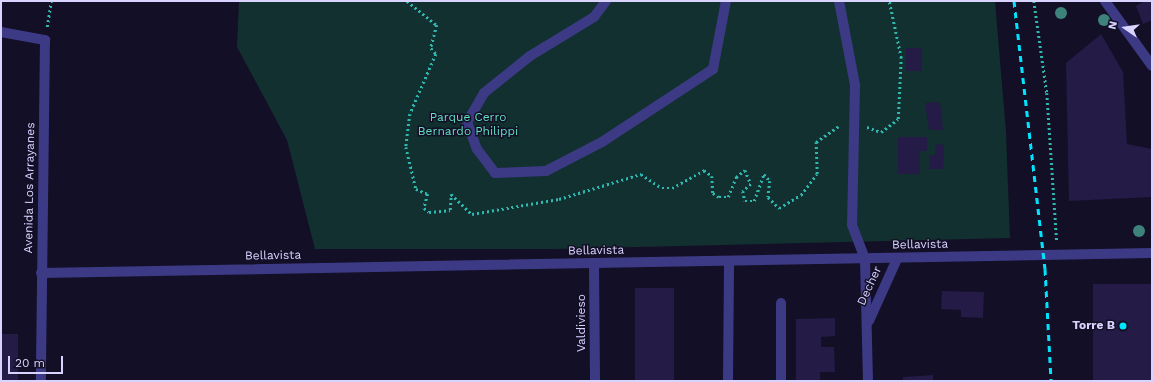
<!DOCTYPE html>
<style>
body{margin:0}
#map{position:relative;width:1153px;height:382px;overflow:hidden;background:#130f26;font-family:"Work Sans",sans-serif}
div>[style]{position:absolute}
.green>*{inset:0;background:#12302f}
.building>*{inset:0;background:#241b47;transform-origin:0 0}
.path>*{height:2.5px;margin-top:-1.25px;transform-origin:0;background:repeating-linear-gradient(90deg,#2fb8b0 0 2px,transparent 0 5px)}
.minor>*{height:10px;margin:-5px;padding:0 5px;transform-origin:5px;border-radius:5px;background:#3d3a85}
.rail>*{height:3px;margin-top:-1.5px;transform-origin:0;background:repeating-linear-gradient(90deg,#00e5ff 0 6px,transparent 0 11px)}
.trees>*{width:12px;height:12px;margin:-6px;border-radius:50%;background:#3d827b}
.dots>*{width:11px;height:11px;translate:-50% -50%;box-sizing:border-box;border:2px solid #130f26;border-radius:50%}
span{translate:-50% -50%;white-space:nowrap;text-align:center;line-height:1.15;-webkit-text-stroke:3px #130f26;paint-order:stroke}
.park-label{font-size:12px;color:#5fe0c0}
.street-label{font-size:12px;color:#d9d4ff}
.poi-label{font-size:12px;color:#d9d4ff;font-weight:700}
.right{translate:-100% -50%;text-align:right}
.frame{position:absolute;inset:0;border:2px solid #d9d4ff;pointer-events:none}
.north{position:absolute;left:1105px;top:8px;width:40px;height:40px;-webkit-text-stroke:3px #130f26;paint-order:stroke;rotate:283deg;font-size:11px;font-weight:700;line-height:16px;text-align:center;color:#d9d4ff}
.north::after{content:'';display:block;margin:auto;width:14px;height:18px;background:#d9d4ff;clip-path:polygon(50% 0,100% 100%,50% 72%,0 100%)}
.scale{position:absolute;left:8px;top:356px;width:55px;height:18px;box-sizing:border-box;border:2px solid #d9d4ff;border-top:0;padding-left:5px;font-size:12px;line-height:14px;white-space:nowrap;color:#d9d4ff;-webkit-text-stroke:3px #130f26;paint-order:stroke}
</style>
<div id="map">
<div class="green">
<div style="clip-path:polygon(239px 1px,995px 1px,1006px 132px,1010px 238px,553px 249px,315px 249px,287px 140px,237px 47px)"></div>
</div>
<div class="building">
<div style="clip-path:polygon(1145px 1px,1152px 1px,1152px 20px,1143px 24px,1136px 6px)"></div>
<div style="clip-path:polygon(1101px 34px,1123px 72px,1127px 144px,1152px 149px,1152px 197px,1069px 201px,1066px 63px)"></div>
<div style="left:906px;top:48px;width:16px;height:23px"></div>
<div style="clip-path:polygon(940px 102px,943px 130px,929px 130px,925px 103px)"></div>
<div style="clip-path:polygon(898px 137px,927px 137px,927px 151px,920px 151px,920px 174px,898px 174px)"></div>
<div style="clip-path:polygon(936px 144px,944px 145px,943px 169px,929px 169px,930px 155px,935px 155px)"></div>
<div style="left:1152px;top:284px;width:97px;height:59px;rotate:90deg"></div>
<div style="left:635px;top:288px;width:39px;height:93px"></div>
<div style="clip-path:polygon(942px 291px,984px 292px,983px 318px,961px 317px,961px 310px,941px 309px)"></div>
<div style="clip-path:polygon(835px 318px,835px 336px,821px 337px,821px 347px,834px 347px,835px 372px,820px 372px,820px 381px,796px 381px,796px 319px)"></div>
<div style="left:1px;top:334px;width:17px;height:47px"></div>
<div style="clip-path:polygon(933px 375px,933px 381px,903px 381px,903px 377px)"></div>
</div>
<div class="path">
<div style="left:407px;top:1px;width:38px;rotate:39deg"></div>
<div style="left:437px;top:25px;width:24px;rotate:105deg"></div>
<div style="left:431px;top:48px;width:8px;rotate:50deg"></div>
<div style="left:436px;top:54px;width:65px;rotate:113.4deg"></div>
<div style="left:410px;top:114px;width:33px;rotate:97deg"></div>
<div style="left:406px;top:147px;width:43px;rotate:76.6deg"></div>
<div style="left:416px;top:189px;width:13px;rotate:23deg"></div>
<div style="left:428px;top:194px;width:15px;rotate:106deg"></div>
<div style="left:424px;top:208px;width:6px;rotate:39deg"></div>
<div style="left:429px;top:212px;width:21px;rotate:-5deg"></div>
<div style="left:450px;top:210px;width:16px;rotate:-86deg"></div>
<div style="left:451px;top:194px;width:29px;rotate:44deg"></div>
<div style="left:472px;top:214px;width:88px;rotate:-9.8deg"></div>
<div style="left:559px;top:199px;width:86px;rotate:-17deg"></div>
<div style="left:641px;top:174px;width:25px;rotate:34deg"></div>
<div style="left:662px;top:188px;width:10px"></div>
<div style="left:672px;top:188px;width:37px;rotate:-29deg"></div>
<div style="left:704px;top:170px;width:10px;rotate:37deg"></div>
<div style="left:712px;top:176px;width:17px;rotate:87deg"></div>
<div style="left:713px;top:193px;width:7px;rotate:34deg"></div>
<div style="left:719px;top:197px;width:9px"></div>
<div style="left:728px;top:197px;width:22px;rotate:-68deg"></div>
<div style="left:736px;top:177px;width:11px;rotate:-38deg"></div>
<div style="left:745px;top:170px;width:15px;rotate:67deg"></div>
<div style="left:751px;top:184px;width:11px;rotate:139deg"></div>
<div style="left:743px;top:191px;width:10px;rotate:79deg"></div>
<div style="left:745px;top:201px;width:9px"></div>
<div style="left:754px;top:201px;width:29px;rotate:-70deg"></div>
<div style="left:764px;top:174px;width:9px;rotate:49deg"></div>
<div style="left:770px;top:181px;width:16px;rotate:97deg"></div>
<div style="left:768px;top:197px;width:16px;rotate:45deg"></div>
<div style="left:779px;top:208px;width:26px;rotate:-31deg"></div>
<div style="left:801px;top:195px;width:26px;rotate:-53deg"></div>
<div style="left:817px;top:174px;width:32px;rotate:-92deg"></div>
<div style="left:816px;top:142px;width:29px;rotate:-35deg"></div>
<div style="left:1034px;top:1px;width:93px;rotate:82deg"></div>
<div style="left:1047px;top:93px;width:149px;rotate:86.2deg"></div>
<div style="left:47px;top:27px;width:26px;rotate:-81deg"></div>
<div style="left:867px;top:127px;width:15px;rotate:20deg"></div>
<div style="left:881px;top:132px;width:21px;rotate:-37deg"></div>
<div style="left:898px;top:119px;width:61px;rotate:-87.2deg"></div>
<div style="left:901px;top:58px;width:58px;rotate:-101.9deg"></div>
</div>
<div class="minor">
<div style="left:606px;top:1px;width:20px;rotate:127deg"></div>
<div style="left:594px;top:17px;width:75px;rotate:148.6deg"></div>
<div style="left:530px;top:56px;width:59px;rotate:141.2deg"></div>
<div style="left:484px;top:93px;width:34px;rotate:120deg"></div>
<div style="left:467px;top:122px;width:29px;rotate:70deg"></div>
<div style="left:477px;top:149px;width:30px;rotate:53deg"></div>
<div style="left:495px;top:173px;width:51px;rotate:-2.2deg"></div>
<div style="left:546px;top:171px;width:63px;rotate:-27.4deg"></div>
<div style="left:602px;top:142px;width:133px;rotate:-33.3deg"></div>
<div style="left:713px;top:69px;width:69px;rotate:-79.2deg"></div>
<div style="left:839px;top:1px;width:86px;rotate:79.2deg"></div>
<div style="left:855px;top:85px;width:140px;rotate:91.2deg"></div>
<div style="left:852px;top:225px;width:36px;rotate:69deg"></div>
<div style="left:865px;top:259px;width:122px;rotate:88.6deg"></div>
<div style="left:1105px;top:1px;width:80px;rotate:54.1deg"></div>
<div style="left:1px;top:32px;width:45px;rotate:10.3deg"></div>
<div style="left:45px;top:40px;width:341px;rotate:90.7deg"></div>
<div style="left:594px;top:264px;width:117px;rotate:89.5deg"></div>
<div style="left:41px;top:273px;width:1111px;rotate:-1.03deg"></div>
<div style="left:781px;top:303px;width:78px;rotate:90deg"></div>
<div style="left:869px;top:321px;width:68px;rotate:-65.7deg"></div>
<div style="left:728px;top:381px;width:119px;rotate:-89.5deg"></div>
</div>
<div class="rail">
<div style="left:1014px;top:1px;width:270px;rotate:83.4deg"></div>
<div style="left:1045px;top:269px;width:112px;rotate:86.9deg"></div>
</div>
<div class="trees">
<div style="left:1061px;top:13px"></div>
<div style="left:1104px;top:20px"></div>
<div style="left:1139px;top:231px"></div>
</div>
<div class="dots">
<div style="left:1123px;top:326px;background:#00e5ff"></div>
</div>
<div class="park-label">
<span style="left:468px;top:125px">Parque Cerro<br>Bernardo Philippi</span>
</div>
<div class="street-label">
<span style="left:30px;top:188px;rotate:-89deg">Avenida Los Arrayanes</span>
<span style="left:920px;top:245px;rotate:-1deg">Bellavista</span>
<span style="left:596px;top:251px;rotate:-1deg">Bellavista</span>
<span style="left:273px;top:256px;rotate:-1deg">Bellavista</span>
<span style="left:870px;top:286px;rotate:-65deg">Decher</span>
<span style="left:582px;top:323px;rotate:-90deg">Valdivieso</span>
</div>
<div class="poi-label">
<span class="right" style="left:1115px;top:326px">Torre B</span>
</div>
<div class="frame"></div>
<div class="north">N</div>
<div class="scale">20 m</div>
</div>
